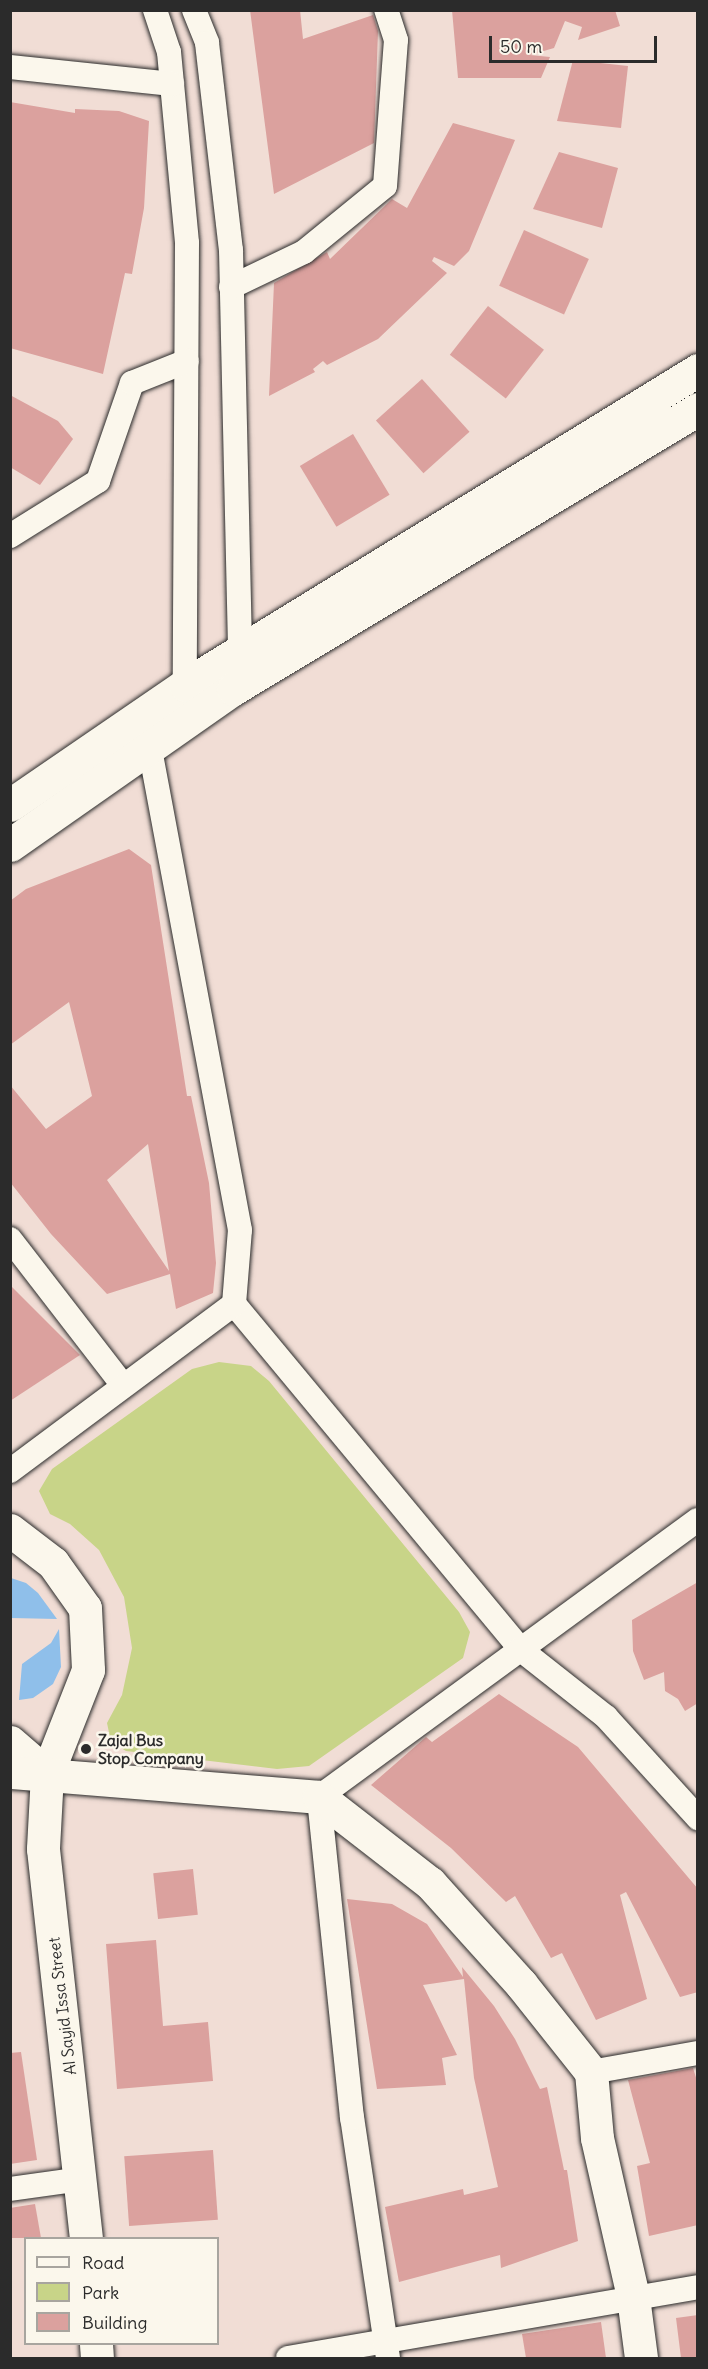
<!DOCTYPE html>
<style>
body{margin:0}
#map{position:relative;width:708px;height:2369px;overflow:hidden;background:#f1ddd5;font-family:Delius,sans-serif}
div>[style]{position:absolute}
.green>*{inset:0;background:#c8d488}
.water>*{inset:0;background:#8fbfea}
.building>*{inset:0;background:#dba19e;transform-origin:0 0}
.roads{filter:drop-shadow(0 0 2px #2b2b2b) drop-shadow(0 0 2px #2b2b2b)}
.street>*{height:24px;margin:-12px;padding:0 12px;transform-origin:12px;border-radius:12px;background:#fbf7ec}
.secondary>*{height:33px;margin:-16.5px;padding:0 16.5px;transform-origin:16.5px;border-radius:16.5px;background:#fbf7ec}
.primary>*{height:33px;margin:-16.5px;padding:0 16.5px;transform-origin:16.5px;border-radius:16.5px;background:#fbf7ec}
.dots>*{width:16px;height:16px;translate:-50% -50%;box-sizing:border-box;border:3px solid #fbf7ec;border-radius:50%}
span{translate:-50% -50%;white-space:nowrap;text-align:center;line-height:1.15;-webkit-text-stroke:5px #fbf7ec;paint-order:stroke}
.poi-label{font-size:16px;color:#2b2b2b;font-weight:700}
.left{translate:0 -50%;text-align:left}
.street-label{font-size:16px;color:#2b2b2b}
.frame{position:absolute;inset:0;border:12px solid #2b2b2b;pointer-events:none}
.legend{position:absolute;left:24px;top:2237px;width:195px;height:108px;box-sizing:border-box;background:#fbf7ec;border:2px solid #a8a59f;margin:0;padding:8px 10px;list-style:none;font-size:18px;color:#2b2b2b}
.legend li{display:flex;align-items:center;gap:12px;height:30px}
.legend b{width:30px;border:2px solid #a8a59f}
.scale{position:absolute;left:489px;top:36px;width:168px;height:27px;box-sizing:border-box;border:3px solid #2b2b2b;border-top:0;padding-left:8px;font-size:18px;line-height:21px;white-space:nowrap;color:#2b2b2b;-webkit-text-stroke:4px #fbf7ec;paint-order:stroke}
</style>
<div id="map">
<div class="green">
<div style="clip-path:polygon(219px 1362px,251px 1366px,269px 1381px,459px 1612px,470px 1632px,463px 1658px,309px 1766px,277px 1769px,126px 1751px,111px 1742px,107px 1723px,122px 1695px,132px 1648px,124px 1597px,99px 1550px,70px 1524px,50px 1514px,39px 1491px,52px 1469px,192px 1369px)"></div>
</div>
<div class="water">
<div style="clip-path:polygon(11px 1578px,26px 1583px,38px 1593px,57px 1619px,11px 1618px)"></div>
<div style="clip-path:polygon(59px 1629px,61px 1667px,53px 1684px,33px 1698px,19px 1700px,22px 1664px,51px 1643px)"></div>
</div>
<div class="building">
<div style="clip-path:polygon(250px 10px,300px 10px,303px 39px,373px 15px,378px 31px,374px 143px,274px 194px)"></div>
<div style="clip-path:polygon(452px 10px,615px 10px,620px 26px,578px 40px,582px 27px,565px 21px,554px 48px,530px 55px,550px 57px,541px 78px,458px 78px)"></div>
<div style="clip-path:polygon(573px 60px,628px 66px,621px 128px,557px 121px)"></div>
<div style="clip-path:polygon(10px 102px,75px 113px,75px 109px,119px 111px,149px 121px,144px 208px,132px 274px,125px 273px,103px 374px,10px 348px)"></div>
<div style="clip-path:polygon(453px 123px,515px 140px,469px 251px,454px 266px,434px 257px,432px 261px,447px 273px,378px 339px,327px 365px,323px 361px,313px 369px,315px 372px,269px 396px,274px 283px,327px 252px,330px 259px,392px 199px,407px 208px)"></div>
<div style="clip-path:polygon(559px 152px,618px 168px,602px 228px,533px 209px)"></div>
<div style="left:524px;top:230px;width:71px;height:61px;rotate:24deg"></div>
<div style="left:488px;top:306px;width:71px;height:62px;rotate:38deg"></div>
<div style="left:422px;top:379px;width:71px;height:62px;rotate:48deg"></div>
<div style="clip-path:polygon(10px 395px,58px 421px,73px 439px,40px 485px,10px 467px)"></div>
<div style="left:353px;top:434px;width:71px;height:62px;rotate:59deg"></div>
<div style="clip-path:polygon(evenodd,129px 849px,151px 865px,187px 1096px,191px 1096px,209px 1183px,216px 1263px,213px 1293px,176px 1309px,170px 1274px,107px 1294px,51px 1234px,10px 1182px,10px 1085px,46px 1129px,92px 1096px,69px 1002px,10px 1045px,10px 901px,26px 889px,129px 849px,148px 1144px,169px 1271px,107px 1180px,148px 1144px)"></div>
<div style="clip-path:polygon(10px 1285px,80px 1355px,10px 1401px)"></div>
<div style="clip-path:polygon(698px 1582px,698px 1703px,685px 1711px,678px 1699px,665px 1691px,664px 1672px,644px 1680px,633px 1651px,632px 1620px)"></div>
<div style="clip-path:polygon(499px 1694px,578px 1747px,698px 1889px,698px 1992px,680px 1997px,626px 1892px,620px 1895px,647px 1999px,596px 2020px,562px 1953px,551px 1958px,515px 1896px,506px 1902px,451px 1848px,371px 1785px,426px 1737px,432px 1742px)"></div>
<div style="left:193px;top:1869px;width:46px;height:40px;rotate:84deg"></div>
<div style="clip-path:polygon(347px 1899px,392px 1904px,427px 1924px,463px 1977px,462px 1967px,494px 2006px,515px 2039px,540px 2089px,547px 2087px,564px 2170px,567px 2170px,578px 2241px,501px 2268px,500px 2255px,399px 2282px,385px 2207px,463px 2189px,464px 2195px,498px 2187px,474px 2078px,464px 1979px,423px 1985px,457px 2055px,442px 2058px,446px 2085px,377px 2089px)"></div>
<div style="clip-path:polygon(156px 1940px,163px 2026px,208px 2022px,213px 2081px,117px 2089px,106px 1944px)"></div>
<div style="clip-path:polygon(21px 2052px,37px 2160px,10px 2164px,10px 2053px)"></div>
<div style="clip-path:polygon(693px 2068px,698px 2084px,698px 2225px,649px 2236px,637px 2166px,650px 2163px,628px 2080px)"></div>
<div style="left:213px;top:2150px;width:70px;height:89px;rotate:86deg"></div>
<div style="clip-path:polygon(35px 2204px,41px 2238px,10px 2238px,10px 2208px)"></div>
<div style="clip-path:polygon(698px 2315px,698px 2358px,681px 2358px,676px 2318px)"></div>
<div style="clip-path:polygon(601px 2322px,606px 2358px,526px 2358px,522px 2334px)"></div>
</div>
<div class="roads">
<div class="street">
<div style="left:155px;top:10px;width:44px;rotate:71.6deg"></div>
<div style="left:169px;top:52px;width:192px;rotate:84.6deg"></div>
<div style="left:187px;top:243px;width:442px;rotate:90.3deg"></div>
<div style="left:185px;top:685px;width:13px;rotate:63deg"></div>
<div style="left:194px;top:10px;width:35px;rotate:68deg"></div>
<div style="left:207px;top:43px;width:208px;rotate:83.4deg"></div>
<div style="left:231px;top:250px;width:402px;rotate:88.7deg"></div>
<div style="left:240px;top:652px;width:11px;rotate:68deg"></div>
<div style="left:10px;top:67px;width:163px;rotate:6deg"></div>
<div style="left:231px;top:287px;width:81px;rotate:-25.6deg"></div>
<div style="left:304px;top:252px;width:104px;rotate:-39.2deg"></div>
<div style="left:385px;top:186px;width:146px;rotate:-85.7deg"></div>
<div style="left:396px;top:40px;width:32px;rotate:-108deg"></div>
<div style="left:10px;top:536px;width:104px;rotate:-32deg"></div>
<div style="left:98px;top:481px;width:104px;rotate:-70.9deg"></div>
<div style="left:132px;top:383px;width:59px;rotate:-21.8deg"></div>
<div style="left:10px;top:1239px;width:183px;rotate:52.3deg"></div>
<div style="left:234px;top:1304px;width:448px;rotate:50.3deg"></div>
<div style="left:520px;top:1649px;width:110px;rotate:38.3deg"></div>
<div style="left:606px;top:1717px;width:137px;rotate:47.7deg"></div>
<div style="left:10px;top:1471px;width:279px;rotate:-36.7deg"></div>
<div style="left:234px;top:1304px;width:74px;rotate:-85.4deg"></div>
<div style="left:240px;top:1230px;width:506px;rotate:-100.6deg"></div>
<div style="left:591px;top:2072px;width:109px;rotate:-10.1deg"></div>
<div style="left:10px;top:2189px;width:72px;rotate:-8deg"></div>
<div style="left:288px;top:2358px;width:416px;rotate:-9.8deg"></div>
<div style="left:388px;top:2358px;width:243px;rotate:-98.5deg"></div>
<div style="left:352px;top:2118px;width:323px;rotate:-95.9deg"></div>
<div style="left:319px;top:1797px;width:469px;rotate:-36.2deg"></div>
</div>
<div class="secondary">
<div style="left:10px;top:1530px;width:54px;rotate:37.5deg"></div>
<div style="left:53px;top:1563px;width:55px;rotate:54.6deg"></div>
<div style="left:85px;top:1608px;width:62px;rotate:87.2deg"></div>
<div style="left:88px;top:1670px;width:112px;rotate:111.5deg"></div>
<div style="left:47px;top:1774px;width:49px;rotate:-139.1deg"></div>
<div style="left:10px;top:1772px;width:310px;rotate:4.6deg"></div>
<div style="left:319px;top:1797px;width:140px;rotate:37.8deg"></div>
<div style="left:430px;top:1883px;width:136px;rotate:48deg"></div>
<div style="left:521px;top:1984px;width:112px;rotate:51.5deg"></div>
<div style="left:591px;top:2072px;width:66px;rotate:84.8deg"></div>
<div style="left:597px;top:2138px;width:163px;rotate:77.2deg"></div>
<div style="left:633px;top:2297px;width:62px;rotate:82.5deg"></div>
<div style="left:47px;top:1774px;width:75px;rotate:93.1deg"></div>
<div style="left:43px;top:1849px;width:391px;rotate:83.7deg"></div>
<div style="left:96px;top:2344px;width:14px;rotate:86deg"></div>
</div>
<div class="primary">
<div style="left:10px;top:805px;width:212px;rotate:-34.4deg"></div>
<div style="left:185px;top:685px;width:602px;rotate:-31.55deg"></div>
<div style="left:10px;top:845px;width:272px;rotate:-35deg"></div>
<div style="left:233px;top:689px;width:543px;rotate:-31.05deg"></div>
</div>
</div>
<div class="dots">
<div style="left:86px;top:1749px;background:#2b2b2b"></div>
</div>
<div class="poi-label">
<span class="left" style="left:98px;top:1749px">Zajal Bus<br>Stop Company</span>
</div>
<div class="street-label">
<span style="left:62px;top:2006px;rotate:-97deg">Al Sayid Issa Street</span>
</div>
<div class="frame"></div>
<ul class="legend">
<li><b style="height:8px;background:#fbf7ec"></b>Road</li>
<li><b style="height:16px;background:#c8d488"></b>Park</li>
<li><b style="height:16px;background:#dba19e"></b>Building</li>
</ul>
<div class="scale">50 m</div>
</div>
